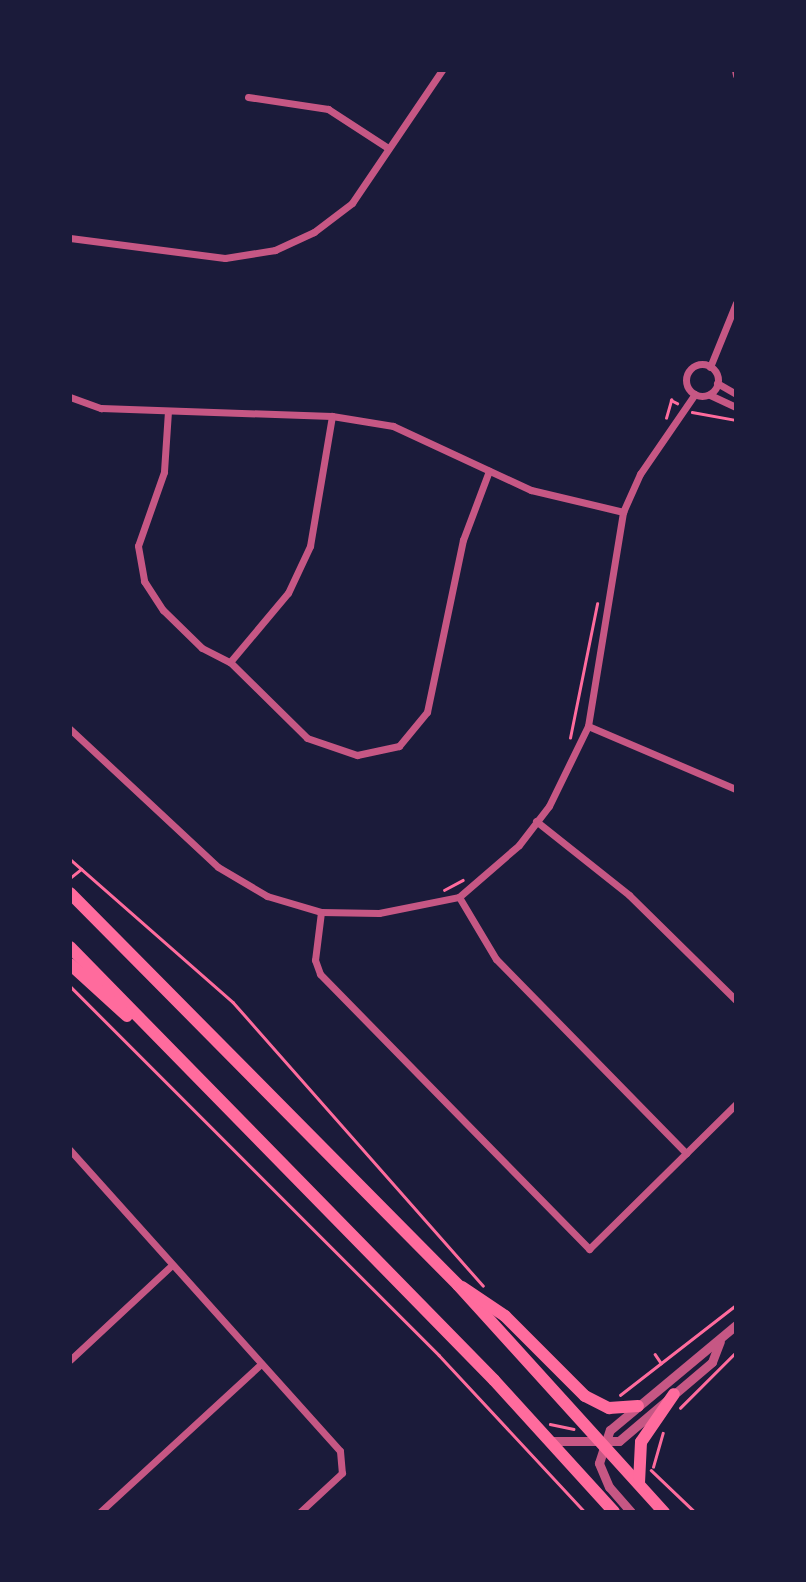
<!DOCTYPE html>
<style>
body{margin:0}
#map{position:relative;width:806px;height:1582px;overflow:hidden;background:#1b1b3a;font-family:"Open Sans",sans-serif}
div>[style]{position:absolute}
.path>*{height:2.5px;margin:-1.25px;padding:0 1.25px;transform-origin:1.25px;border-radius:1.25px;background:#ff6b9d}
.minor>*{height:7px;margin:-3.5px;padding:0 3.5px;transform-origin:3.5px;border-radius:3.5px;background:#c65784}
.minor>.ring{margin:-3.5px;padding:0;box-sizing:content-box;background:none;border:7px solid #c65784;border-radius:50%}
.tertiary>*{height:9px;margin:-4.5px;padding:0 4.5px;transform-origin:4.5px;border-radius:4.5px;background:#c65784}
.primary>*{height:12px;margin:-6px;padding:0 6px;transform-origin:6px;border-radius:6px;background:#ff6b9d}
span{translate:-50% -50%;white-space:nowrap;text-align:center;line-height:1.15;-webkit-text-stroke:5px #1b1b3a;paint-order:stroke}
.frame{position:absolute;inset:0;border:72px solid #1b1b3a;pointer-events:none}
</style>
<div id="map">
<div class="path">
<div style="left:70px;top:281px;width:1px;rotate:90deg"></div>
<div style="left:692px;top:412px;width:45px;rotate:10.3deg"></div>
<div style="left:666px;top:418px;width:19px;rotate:-74deg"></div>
<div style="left:671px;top:400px;width:7px;rotate:27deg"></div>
<div style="left:570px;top:738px;width:137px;rotate:-78.6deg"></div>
<div style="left:70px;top:859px;width:217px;rotate:41.3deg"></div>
<div style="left:233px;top:1002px;width:378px;rotate:48.6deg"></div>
<div style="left:70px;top:878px;width:14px;rotate:-39deg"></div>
<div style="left:444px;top:890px;width:21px;rotate:-28deg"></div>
<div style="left:70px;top:986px;width:522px;rotate:45deg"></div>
<div style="left:439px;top:1355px;width:214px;rotate:47.1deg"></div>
<div style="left:655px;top:1354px;width:11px;rotate:56deg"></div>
<div style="left:620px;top:1395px;width:147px;rotate:-37.8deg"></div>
<div style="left:680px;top:1408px;width:79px;rotate:-45deg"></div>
<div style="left:550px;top:1424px;width:24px;rotate:12deg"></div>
<div style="left:653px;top:1467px;width:35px;rotate:-74deg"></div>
<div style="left:651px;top:1470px;width:61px;rotate:43.7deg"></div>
</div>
<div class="minor">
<div style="left:735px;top:70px;width:5px;rotate:79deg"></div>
<div style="left:248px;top:97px;width:81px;rotate:8.5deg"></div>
<div style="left:328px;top:109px;width:72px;rotate:33deg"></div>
<div style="left:70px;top:238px;width:156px;rotate:7.4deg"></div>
<div style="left:225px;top:258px;width:51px;rotate:-9.1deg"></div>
<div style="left:275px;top:250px;width:43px;rotate:-24.8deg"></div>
<div style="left:314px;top:232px;width:48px;rotate:-37.3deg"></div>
<div style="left:352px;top:203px;width:161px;rotate:-55.9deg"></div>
<div class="ring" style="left:686px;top:364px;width:25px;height:25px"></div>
<div style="left:710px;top:367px;width:69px;rotate:-67.9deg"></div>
<div style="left:717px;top:383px;width:22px;rotate:30deg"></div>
<div style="left:710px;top:395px;width:29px;rotate:25deg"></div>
<div style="left:70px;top:397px;width:33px;rotate:20deg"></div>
<div style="left:101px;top:408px;width:231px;rotate:2deg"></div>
<div style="left:332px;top:416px;width:62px;rotate:9.3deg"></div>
<div style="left:393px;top:426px;width:152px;rotate:24.9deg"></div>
<div style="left:531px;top:490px;width:95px;rotate:13.4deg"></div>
<div style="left:168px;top:411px;width:61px;rotate:93.8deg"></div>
<div style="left:164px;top:472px;width:78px;rotate:109.4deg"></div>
<div style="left:138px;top:546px;width:36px;rotate:80deg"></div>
<div style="left:144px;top:581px;width:35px;rotate:57deg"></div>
<div style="left:163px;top:610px;width:54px;rotate:44.3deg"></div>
<div style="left:202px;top:648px;width:31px;rotate:27deg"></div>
<div style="left:230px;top:662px;width:108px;rotate:44.6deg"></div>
<div style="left:307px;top:738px;width:53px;rotate:18.8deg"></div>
<div style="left:357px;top:755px;width:43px;rotate:-12.1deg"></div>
<div style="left:399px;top:746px;width:44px;rotate:-50.5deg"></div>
<div style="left:427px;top:712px;width:176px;rotate:-78.2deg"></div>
<div style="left:463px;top:540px;width:74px;rotate:-69.4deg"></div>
<div style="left:230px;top:662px;width:90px;rotate:-50deg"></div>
<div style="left:288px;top:593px;width:52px;rotate:-64.9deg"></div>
<div style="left:310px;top:546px;width:132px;rotate:-80.4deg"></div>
<div style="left:588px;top:726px;width:161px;rotate:23.1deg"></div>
<div style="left:70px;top:729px;width:202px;rotate:43deg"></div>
<div style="left:218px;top:867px;width:57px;rotate:30.6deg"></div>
<div style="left:267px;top:896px;width:56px;rotate:16.5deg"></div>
<div style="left:321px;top:912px;width:58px;rotate:1deg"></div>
<div style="left:379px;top:913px;width:82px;rotate:-11.3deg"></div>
<div style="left:459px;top:897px;width:79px;rotate:-40.9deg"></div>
<div style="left:519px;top:845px;width:49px;rotate:-52.4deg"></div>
<div style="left:549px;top:806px;width:89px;rotate:-64deg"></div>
<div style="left:588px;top:726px;width:217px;rotate:-80.7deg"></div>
<div style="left:623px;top:512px;width:42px;rotate:-65.9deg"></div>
<div style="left:640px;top:474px;width:97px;rotate:-55.5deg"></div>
<div style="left:536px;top:821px;width:119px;rotate:38.5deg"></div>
<div style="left:629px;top:895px;width:150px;rotate:44.5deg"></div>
<div style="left:459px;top:897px;width:72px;rotate:59.2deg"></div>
<div style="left:496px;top:959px;width:272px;rotate:45.6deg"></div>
<div style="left:321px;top:912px;width:48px;rotate:97.1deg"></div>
<div style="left:315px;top:960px;width:15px;rotate:70deg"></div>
<div style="left:320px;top:974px;width:385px;rotate:45.6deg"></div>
<div style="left:589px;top:1249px;width:206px;rotate:-44.6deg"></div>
<div style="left:70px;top:1150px;width:404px;rotate:48.1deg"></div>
<div style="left:340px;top:1451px;width:22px;rotate:85deg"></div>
<div style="left:342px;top:1473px;width:57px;rotate:137.1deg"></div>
<div style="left:70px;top:1360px;width:139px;rotate:-43deg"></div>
<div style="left:100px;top:1512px;width:219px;rotate:-42.6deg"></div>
</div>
<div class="tertiary">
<div style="left:550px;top:1441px;width:69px"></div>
<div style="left:619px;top:1441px;width:122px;rotate:-40.3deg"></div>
<div style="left:712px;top:1362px;width:22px;rotate:-69deg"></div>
<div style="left:631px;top:1512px;width:33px;rotate:-131deg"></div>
<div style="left:609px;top:1487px;width:26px;rotate:-113deg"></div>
<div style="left:599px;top:1463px;width:35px;rotate:-72deg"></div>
<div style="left:610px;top:1430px;width:164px;rotate:-39.8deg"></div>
</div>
<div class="primary">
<div style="left:70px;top:893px;width:552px;rotate:45.29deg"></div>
<div style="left:458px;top:1285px;width:307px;rotate:47.8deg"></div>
<div style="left:70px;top:947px;width:606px;rotate:45.6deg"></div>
<div style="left:494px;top:1380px;width:178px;rotate:47.7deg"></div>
<div style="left:70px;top:964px;width:77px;rotate:42.4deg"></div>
<div style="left:462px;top:1287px;width:52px;rotate:34deg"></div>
<div style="left:505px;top:1316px;width:113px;rotate:45deg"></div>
<div style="left:585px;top:1396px;width:27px;rotate:27deg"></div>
<div style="left:609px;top:1408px;width:29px;rotate:-4deg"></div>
<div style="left:639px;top:1483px;width:41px;rotate:-87.2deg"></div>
<div style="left:641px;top:1442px;width:58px;rotate:-55.5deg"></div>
</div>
<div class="frame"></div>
</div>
